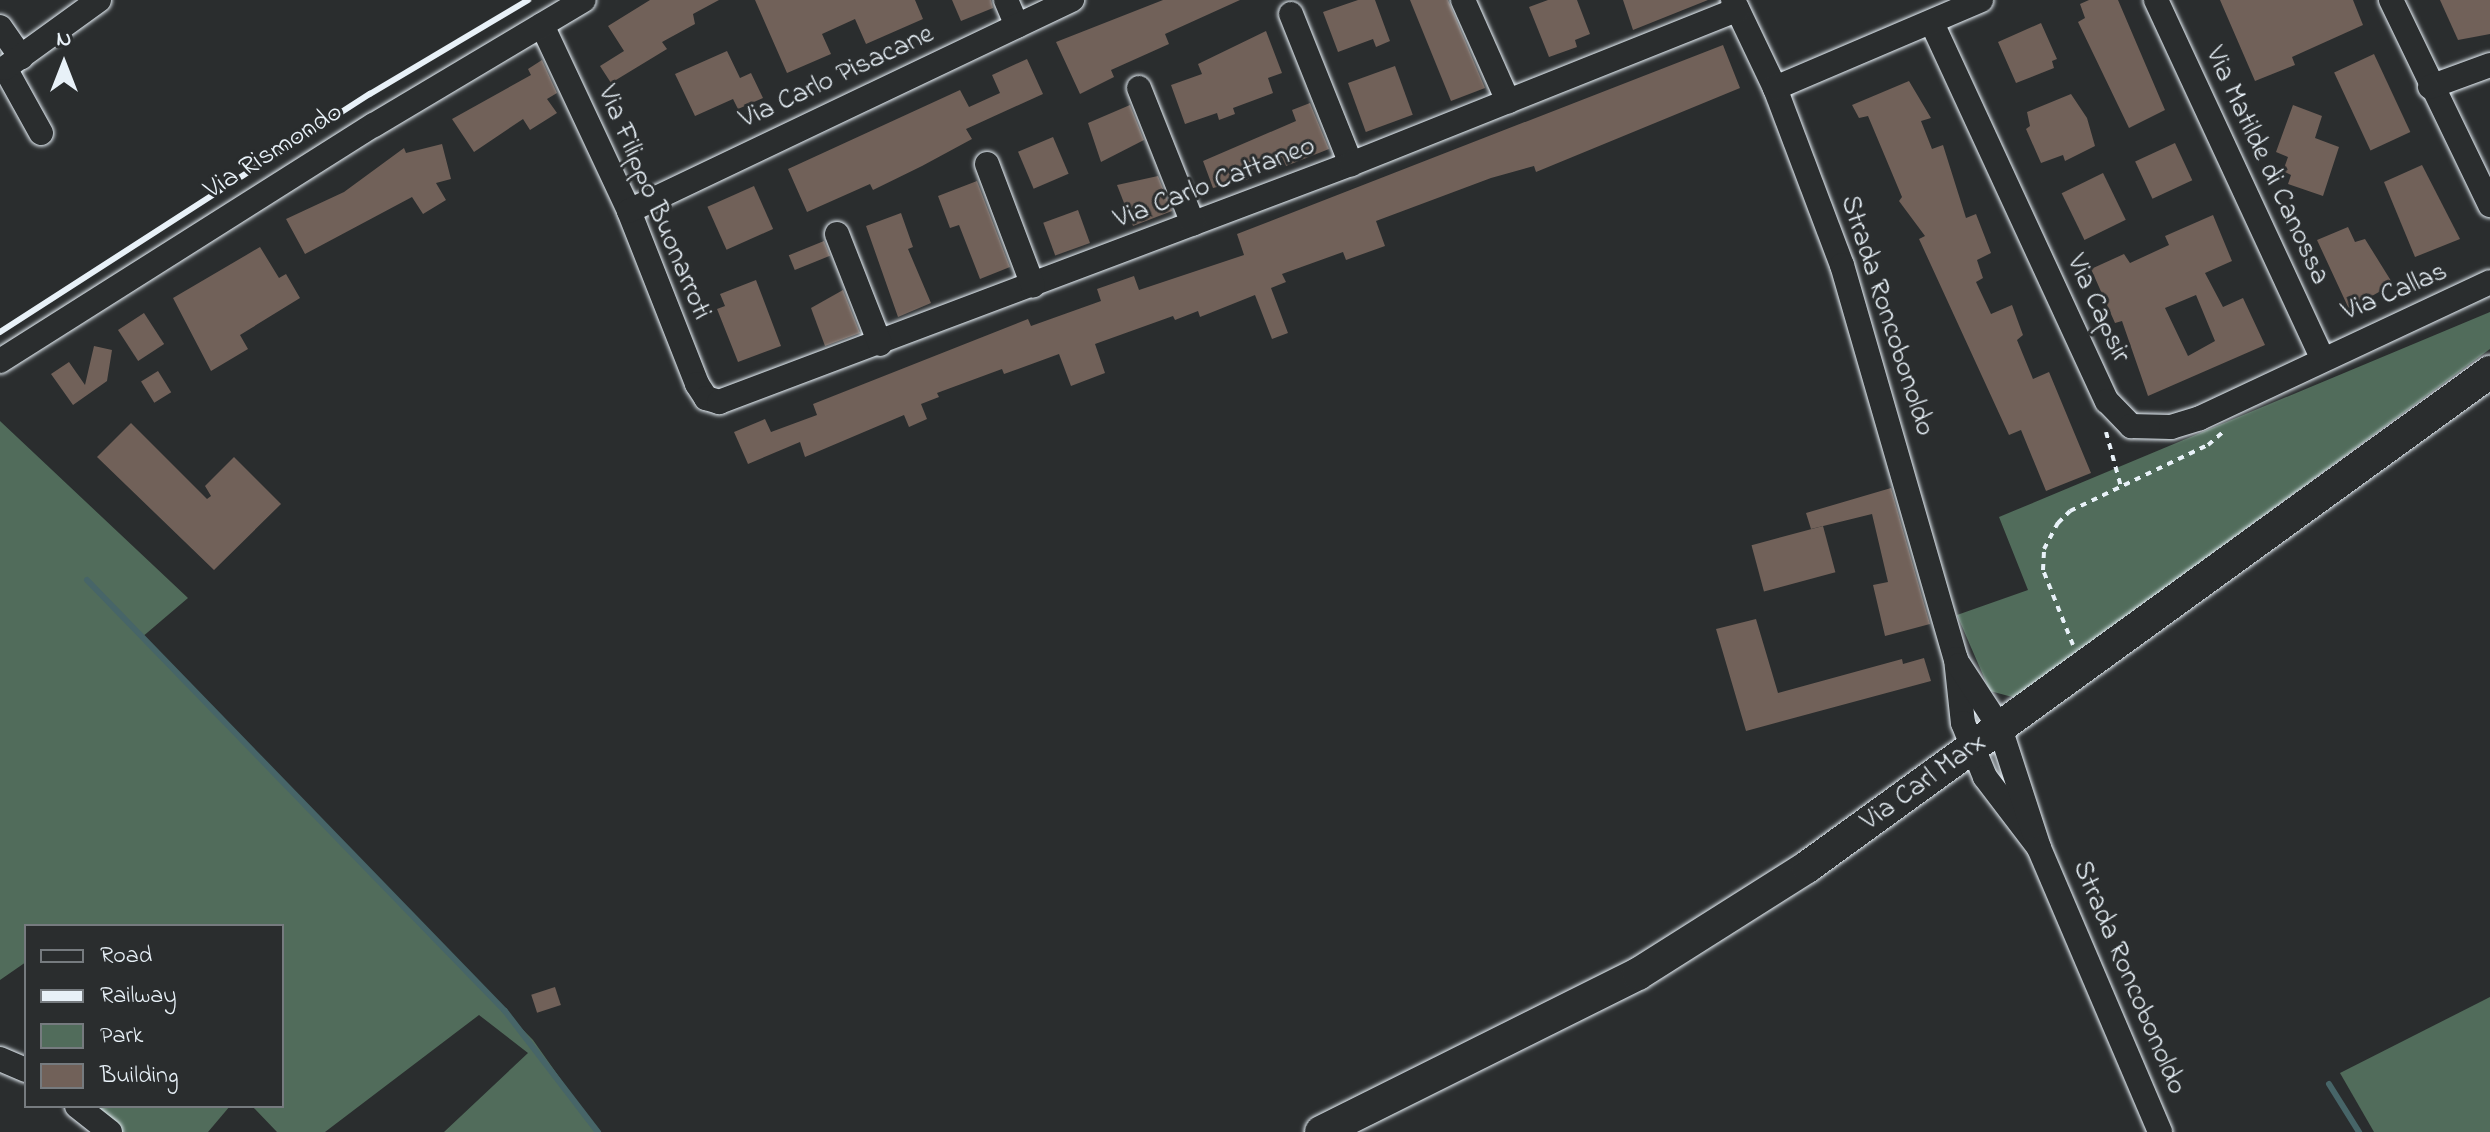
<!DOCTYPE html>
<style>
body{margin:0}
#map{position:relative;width:2490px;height:1132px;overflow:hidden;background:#2a2d2e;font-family:"Indie Flower",sans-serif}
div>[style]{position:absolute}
.green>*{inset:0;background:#516c5b}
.stream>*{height:6px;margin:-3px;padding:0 3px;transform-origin:3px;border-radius:3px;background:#476568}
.building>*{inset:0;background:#716159;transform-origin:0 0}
.path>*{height:4px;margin-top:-2px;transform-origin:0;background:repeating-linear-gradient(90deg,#e8f1f8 0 6px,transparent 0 12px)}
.roads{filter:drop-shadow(0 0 2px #e8f1f8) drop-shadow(0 0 2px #e8f1f8)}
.minor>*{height:24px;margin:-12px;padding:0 12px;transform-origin:12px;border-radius:12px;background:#2a2d2e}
.major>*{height:32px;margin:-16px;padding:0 16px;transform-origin:16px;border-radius:16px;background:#2a2d2e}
.rail>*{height:6px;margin:-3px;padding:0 3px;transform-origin:3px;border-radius:3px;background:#e8f1f8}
span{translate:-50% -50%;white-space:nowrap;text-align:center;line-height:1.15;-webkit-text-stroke:6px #2a2d2e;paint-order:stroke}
.street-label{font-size:28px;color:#e8f1f8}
.legend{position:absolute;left:24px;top:924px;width:260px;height:184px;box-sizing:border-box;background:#2a2d2e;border:2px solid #767b7f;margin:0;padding:10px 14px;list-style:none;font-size:24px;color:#e8f1f8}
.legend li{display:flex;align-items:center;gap:16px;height:40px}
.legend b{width:40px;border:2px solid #767b7f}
.north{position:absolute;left:24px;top:24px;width:80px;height:80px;-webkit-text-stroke:6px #2a2d2e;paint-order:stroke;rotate:0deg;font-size:22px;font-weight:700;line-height:32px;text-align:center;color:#e8f1f8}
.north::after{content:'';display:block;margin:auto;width:28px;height:36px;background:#e8f1f8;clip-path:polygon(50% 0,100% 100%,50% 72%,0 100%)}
</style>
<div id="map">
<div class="green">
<div style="clip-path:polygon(2490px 312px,2490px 349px,2016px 698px,1990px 691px,1957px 615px,2028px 590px,1999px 517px)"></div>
<div style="clip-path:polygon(0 421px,188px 598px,141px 638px,533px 1040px,598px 1132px,444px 1132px,528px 1053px,479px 1015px,325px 1132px,277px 1132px,252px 1106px,282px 1106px,282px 926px,26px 926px,26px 962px,0 980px)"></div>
<div style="clip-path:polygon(2490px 997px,2490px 1132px,2374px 1132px,2340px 1073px)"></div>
<div style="clip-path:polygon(76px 1106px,230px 1106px,208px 1132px,108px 1132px)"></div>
</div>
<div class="stream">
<div style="left:87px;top:580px;width:600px;rotate:45.88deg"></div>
<div style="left:505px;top:1011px;width:153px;rotate:52.5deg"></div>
<div style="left:2329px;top:1084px;width:57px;rotate:58deg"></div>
</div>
<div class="building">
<div style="clip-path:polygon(650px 0,719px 0,693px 14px,695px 24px,662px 42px,667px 49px,611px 83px,600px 66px,624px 51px,608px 26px)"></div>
<div style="clip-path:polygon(755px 0,915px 0,923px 19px,866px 44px,855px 19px,822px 34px,831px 54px,787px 73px)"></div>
<div style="clip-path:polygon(952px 0,991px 0,993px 8px,961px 21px)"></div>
<div style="clip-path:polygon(1163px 0,1240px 0,1165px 34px,1169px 44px,1111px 70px,1114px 77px,1080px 94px,1056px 42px)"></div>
<div style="clip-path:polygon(1358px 0,1375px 0,1390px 41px,1376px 47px,1373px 39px,1338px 52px,1323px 12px)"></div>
<div style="clip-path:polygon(1410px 0,1448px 0,1485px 88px,1451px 101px)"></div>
<div style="clip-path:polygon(1548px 0,1577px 0,1590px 34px,1575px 40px,1577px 47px,1549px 57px,1529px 7px)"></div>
<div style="clip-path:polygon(1623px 0,1708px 0,1633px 30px)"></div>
<div style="clip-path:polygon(2089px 0,2118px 0,2165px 110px,2129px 128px,2078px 22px,2085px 18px,2080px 4px)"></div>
<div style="clip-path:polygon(2220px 0,2353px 0,2363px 25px,2292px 57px,2295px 65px,2255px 81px)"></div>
<div style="clip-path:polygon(2440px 0,2490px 0,2490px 34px,2458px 40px)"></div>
<div style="clip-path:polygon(2041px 23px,2057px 59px,2052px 61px,2054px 68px,2016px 83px,1998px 42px)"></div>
<div style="clip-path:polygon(1266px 31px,1282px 73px,1268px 78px,1273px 93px,1233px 108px,1235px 114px,1219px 120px,1217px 113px,1185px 124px,1171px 85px,1202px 74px,1198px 64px)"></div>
<div style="clip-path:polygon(1723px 45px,1740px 88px,1536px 172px,1534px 166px,1491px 178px,1376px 221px,1385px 246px,1346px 260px,1343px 252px,1282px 274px,1286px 282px,1271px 288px,1288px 333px,1272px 339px,1255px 295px,1200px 317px,1198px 311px,1175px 320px,1173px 316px,1095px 344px,1105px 373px,1071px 386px,1059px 354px,1004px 374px,1002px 369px,937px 393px,939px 397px,921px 404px,927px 419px,909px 427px,904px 415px,805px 457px,800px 442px,748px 464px,734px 432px,765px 419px,771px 432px,817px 415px,813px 404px,1028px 319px,1031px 326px,1101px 301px,1097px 289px,1134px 276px,1139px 290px,1244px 255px,1237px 234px)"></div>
<div style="clip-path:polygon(727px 51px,740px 78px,751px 73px,763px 98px,738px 109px,733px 99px,695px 116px,675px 74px)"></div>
<div style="left:2374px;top:54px;width:86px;height:44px;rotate:65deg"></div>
<div style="clip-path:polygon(1027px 59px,1043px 94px,966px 129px,972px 139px,922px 166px,873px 190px,870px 184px,807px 212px,788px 169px,960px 90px,969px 107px,1000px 93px,992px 75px)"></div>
<div style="clip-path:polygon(542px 60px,557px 93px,547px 99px,557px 113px,530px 130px,523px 119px,474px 152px,452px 119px,531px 75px,528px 69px)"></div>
<div style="left:1395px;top:66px;width:52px;height:50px;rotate:70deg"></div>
<div style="clip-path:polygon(1909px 81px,1931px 118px,1921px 121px,1932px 149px,1943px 145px,1966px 218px,1976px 214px,1991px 253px,1977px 260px,1983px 278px,1976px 282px,1991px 314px,2012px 305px,2023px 335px,2017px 340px,2033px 379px,2049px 372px,2091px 473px,2046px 491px,2021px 430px,2009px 435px,1919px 239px,1925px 236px,1899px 201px,1902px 197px,1868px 116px,1859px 118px,1852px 105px)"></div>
<div style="clip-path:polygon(2071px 94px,2087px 118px,2095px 146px,2065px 161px,2063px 155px,2041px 163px,2026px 129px,2030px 126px,2027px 112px)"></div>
<div style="clip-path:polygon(1310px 103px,1329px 149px,1286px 166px,1282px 157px,1246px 172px,1249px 179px,1213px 188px,1203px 161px,1296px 121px,1292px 110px)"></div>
<div style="clip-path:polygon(1130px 105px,1144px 140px,1101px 162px,1088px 123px)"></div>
<div style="clip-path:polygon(2293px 105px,2322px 116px,2315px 138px,2339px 147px,2323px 196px,2288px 184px,2291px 175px,2283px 171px,2288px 157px,2276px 152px)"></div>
<div style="left:1053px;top:137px;width:40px;height:38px;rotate:67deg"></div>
<div style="left:2175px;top:143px;width:41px;height:44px;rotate:65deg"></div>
<div style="clip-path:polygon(442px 144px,451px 179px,436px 183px,446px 200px,423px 214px,412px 197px,305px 254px,286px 219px,344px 192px,404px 148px,406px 153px)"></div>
<div style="clip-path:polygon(2422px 165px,2460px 239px,2415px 257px,2384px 182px)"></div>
<div style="left:2103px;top:173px;width:52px;height:46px;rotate:64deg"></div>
<div style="clip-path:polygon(1158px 176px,1172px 211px,1133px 226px,1117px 185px)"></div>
<div style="clip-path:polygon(977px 181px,1010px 267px,980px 279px,959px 225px,950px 228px,938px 196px)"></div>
<div style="left:754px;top:186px;width:47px;height:51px;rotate:66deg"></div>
<div style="left:1078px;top:210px;width:35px;height:37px;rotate:70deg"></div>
<div style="clip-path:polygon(901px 213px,913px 247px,908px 249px,931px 303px,898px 317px,866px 226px)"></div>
<div style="clip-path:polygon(evenodd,2213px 215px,2232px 261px,2205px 273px,2223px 307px,2243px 298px,2265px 345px,2148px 396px,2122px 321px,2115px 323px,2091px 269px,2124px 254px,2130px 263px,2169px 245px,2165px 236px,2213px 215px,2196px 295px,2215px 341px,2188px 356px,2165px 308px,2196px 295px)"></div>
<div style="clip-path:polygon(2348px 227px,2355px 242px,2365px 239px,2393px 284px,2349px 309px,2317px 240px)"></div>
<div style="left:824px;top:241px;width:16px;height:38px;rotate:68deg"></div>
<div style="clip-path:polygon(260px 247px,279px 278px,286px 274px,300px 298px,240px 335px,248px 349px,211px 371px,173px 298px)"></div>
<div style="clip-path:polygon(756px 280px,781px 346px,738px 362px,717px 309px,725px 306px,720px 294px)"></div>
<div style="clip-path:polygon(843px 290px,860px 333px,825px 346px,811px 308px)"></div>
<div style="left:144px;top:313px;width:37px;height:31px;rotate:57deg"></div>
<div style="clip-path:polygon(94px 346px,112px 350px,107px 381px,73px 405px,51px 374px,69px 362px,85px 385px)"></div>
<div style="left:158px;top:371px;width:25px;height:20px;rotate:58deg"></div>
<div style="clip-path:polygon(131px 423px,207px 499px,211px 496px,205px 486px,234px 457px,281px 504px,214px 570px,97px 457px)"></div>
<div style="clip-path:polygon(1891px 488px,1930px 624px,1885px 636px,1873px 585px,1888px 582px,1872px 514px,1811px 529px,1806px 513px)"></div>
<div style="left:1823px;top:526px;width:48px;height:74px;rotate:75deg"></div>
<div style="clip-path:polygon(1756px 619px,1778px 693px,1902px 659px,1903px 664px,1924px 658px,1931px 681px,1746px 731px,1716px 629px)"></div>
<div style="left:555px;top:987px;width:19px;height:25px;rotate:72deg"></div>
</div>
<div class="path">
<div style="left:2106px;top:432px;width:57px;rotate:74.7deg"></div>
<div style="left:2073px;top:645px;width:81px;rotate:-111.8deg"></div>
<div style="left:2043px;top:570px;width:21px;rotate:-87deg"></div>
<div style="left:2044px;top:549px;width:30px;rotate:-62deg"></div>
<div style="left:2058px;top:523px;width:17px;rotate:-45deg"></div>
<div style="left:2070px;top:511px;width:153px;rotate:-25.6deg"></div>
<div style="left:2208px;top:445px;width:21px;rotate:-41deg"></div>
</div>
<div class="roads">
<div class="minor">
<div style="left:1006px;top:0;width:28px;rotate:67deg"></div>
<div style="left:1463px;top:0;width:111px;rotate:66deg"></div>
<div style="left:1733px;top:0;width:98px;rotate:64.5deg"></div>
<div style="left:1775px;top:88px;width:189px;rotate:69.3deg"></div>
<div style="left:1842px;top:265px;width:410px;rotate:73.9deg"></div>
<div style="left:1956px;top:659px;width:64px;rotate:83.8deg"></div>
<div style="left:1963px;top:723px;width:58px;rotate:67.8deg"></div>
<div style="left:1985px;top:777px;width:89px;rotate:52.7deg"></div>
<div style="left:2156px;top:0;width:394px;rotate:65.1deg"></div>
<div style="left:2391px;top:0;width:228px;rotate:64.2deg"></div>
<div style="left:1291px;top:14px;width:162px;rotate:68.2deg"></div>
<div style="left:1932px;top:23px;width:417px;rotate:65.2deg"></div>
<div style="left:2107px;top:401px;width:35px;rotate:46deg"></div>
<div style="left:2131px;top:426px;width:40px;rotate:1.4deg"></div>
<div style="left:2171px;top:427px;width:30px;rotate:-17deg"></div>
<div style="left:2200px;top:418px;width:320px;rotate:-25.1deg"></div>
<div style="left:542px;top:25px;width:205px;rotate:64.9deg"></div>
<div style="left:629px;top:211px;width:186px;rotate:68.5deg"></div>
<div style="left:697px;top:384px;width:17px;rotate:57deg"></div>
<div style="left:706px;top:398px;width:14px;rotate:17deg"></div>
<div style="left:719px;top:402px;width:675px;rotate:-20.64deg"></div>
<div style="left:1351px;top:164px;width:416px;rotate:-21.8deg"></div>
<div style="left:0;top:27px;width:37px;rotate:55deg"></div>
<div style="left:2430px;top:87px;width:64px;rotate:-20.1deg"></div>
<div style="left:1139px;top:88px;width:146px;rotate:68.3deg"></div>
<div style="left:1775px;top:88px;width:224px;rotate:-23.1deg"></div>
<div style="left:41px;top:133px;width:74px;rotate:-119deg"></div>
<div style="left:5px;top:68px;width:116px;rotate:-35.9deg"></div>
<div style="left:987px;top:164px;width:130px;rotate:69.3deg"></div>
<div style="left:629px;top:211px;width:491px;rotate:-25.5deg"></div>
<div style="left:837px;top:234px;width:118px;rotate:68.6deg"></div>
<div style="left:0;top:361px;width:442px;rotate:-32.3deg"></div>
<div style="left:374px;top:125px;width:244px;rotate:-30.8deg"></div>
<div style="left:1959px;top:665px;width:75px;rotate:56.9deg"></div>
<div style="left:2000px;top:728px;width:126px;rotate:72deg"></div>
<div style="left:2039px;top:848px;width:309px;rotate:66.9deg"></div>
<div style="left:0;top:1059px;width:28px;rotate:23deg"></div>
<div style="left:77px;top:1106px;width:42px;rotate:38.2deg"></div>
</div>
<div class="major">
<div style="left:1321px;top:1132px;width:354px;rotate:-26.5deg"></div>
<div style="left:1638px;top:974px;width:200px;rotate:-32.3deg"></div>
<div style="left:1807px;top:867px;width:844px;rotate:-35.93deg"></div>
</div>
</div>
<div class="rail">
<div style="left:0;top:332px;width:440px;rotate:-32.8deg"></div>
<div style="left:370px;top:94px;width:184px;rotate:-30.7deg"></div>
</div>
<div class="street-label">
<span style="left:837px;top:78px;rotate:-25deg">Via Carlo Pisacane</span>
<span style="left:274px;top:152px;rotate:-32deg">Via Rismondo</span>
<span style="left:2266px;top:166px;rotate:65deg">Via Matilde di Canossa</span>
<span style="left:1215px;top:184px;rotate:-21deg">Via Carlo Cattaneo</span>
<span style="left:653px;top:203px;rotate:67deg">Via Filippo Buonarroti</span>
<span style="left:2395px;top:293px;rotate:-23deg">Via Callas</span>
<span style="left:2097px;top:309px;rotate:65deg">Via Capsir</span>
<span style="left:1886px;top:316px;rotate:72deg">Strada Roncobonoldo</span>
<span style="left:1924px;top:783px;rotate:-36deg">Via Carl Marx</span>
<span style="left:2128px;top:978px;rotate:67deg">Strada Roncobonoldo</span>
</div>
<ul class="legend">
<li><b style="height:10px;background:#2a2d2e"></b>Road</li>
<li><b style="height:10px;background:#e8f1f8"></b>Railway</li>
<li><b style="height:22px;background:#516c5b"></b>Park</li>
<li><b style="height:22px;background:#716159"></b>Building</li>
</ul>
<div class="north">N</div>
</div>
